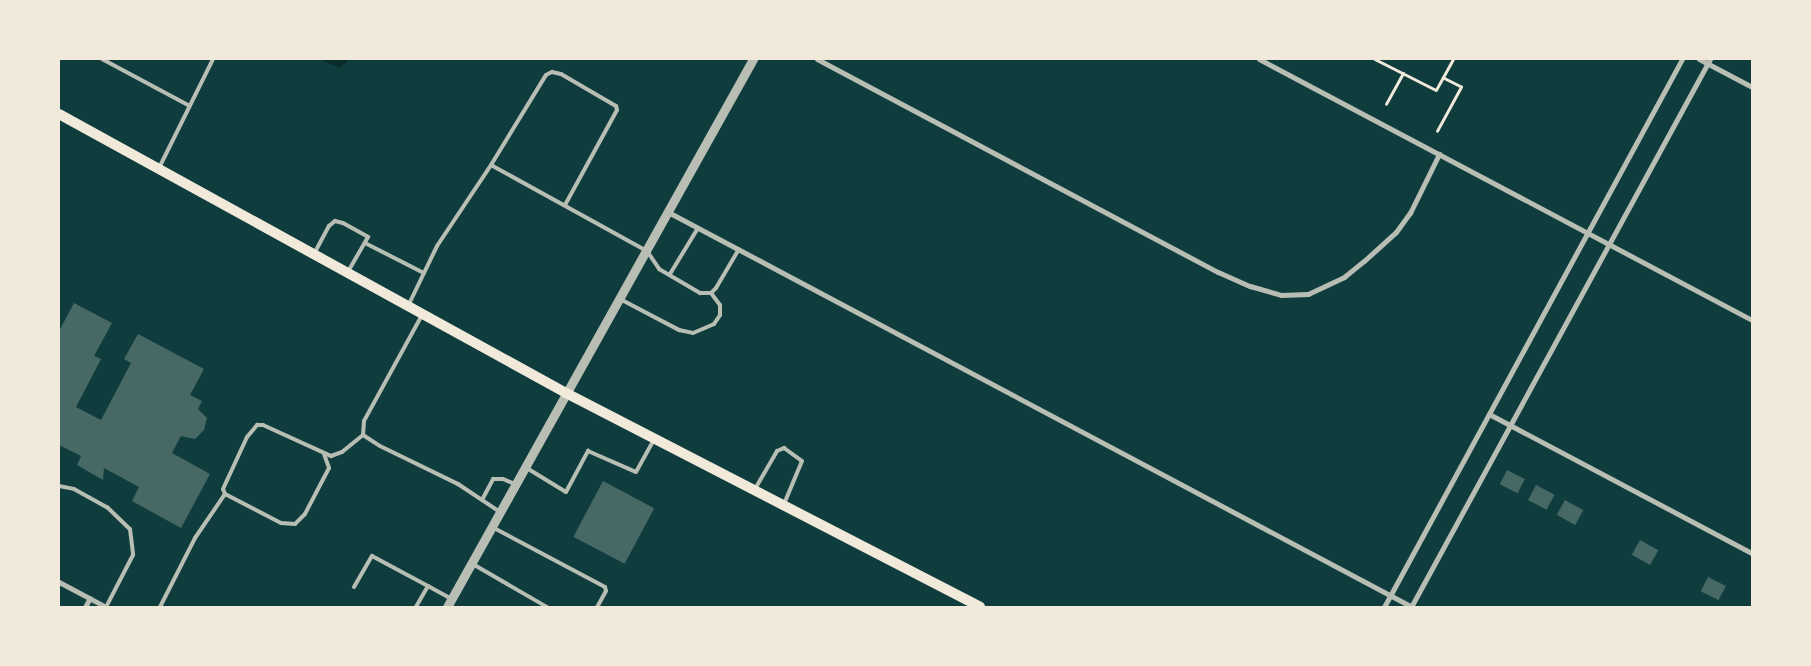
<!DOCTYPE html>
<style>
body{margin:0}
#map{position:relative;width:1811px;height:666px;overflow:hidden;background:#0f3d3e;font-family:Merriweather,serif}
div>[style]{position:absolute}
.water>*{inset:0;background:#0a2a2b}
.building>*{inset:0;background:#486865;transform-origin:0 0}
.path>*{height:2.5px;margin:-1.25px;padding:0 1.25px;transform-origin:1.25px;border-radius:1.25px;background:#f1e9da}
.service>*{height:4px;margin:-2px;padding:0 2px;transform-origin:2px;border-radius:2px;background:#b8beb3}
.minor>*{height:5px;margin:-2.5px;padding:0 2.5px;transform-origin:2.5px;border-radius:2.5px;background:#b8beb3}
.tertiary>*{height:9px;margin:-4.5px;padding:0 4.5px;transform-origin:4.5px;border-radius:4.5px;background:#b8beb3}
.secondary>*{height:10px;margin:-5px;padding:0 5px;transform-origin:5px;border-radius:5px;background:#f1e9da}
span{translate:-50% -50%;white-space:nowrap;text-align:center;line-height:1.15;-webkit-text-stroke:4px #f1e9da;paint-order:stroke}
.frame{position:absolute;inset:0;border:60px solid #f1e9da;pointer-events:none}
</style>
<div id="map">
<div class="water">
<div style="clip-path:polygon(319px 59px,350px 59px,340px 68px)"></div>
</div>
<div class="building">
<div style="clip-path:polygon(74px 303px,112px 323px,94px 356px,101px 359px,76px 407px,101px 420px,131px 363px,124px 359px,138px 334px,204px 369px,190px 395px,202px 401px,198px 409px,207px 418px,204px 430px,195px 439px,181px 436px,172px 453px,210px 474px,181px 528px,132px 501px,139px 487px,104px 468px,103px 480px,77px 465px,81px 456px,59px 445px,59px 331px)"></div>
<div style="left:1507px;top:470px;width:20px;height:16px;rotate:27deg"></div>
<div style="left:603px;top:481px;width:58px;height:63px;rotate:28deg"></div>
<div style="left:1536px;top:485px;width:21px;height:17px;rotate:28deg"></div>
<div style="left:1565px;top:500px;width:21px;height:17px;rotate:29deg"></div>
<div style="left:1640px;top:540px;width:21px;height:17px;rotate:29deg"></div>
<div style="left:1708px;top:577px;width:20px;height:16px;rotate:27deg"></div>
</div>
<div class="path">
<div style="left:1375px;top:59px;width:68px;rotate:26.9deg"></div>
<div style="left:1436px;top:90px;width:35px;rotate:-61deg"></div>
<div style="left:1386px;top:104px;width:35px;rotate:-61deg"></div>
<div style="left:1437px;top:131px;width:50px;rotate:-61.4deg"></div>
<div style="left:1461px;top:87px;width:20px;rotate:-153deg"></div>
</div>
<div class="service">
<div style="left:102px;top:59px;width:98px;rotate:28.1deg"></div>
<div style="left:491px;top:165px;width:105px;rotate:-58.6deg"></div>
<div style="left:546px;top:75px;width:7px;rotate:-27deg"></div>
<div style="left:552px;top:72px;width:9px;rotate:13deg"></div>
<div style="left:561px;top:74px;width:64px;rotate:30.2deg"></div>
<div style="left:616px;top:106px;width:4px;rotate:76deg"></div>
<div style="left:617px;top:110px;width:108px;rotate:118.7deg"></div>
<div style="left:159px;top:168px;width:122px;rotate:-63.6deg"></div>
<div style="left:365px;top:243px;width:66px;rotate:27deg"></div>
<div style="left:314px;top:254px;width:32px;rotate:-62deg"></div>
<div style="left:329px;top:226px;width:8px;rotate:-40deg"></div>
<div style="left:335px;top:221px;width:8px;rotate:14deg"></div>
<div style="left:343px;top:223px;width:29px;rotate:29deg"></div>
<div style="left:368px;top:237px;width:39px;rotate:120deg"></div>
<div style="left:670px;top:274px;width:54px;rotate:-58.7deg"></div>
<div style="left:620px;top:299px;width:67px;rotate:27.7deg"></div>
<div style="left:679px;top:330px;width:14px;rotate:12deg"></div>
<div style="left:693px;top:333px;width:23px;rotate:-23deg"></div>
<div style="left:714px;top:324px;width:11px;rotate:-56deg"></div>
<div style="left:720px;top:315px;width:10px;rotate:-90deg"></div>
<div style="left:720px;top:305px;width:15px;rotate:-127deg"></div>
<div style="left:409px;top:304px;width:64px;rotate:-64.2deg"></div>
<div style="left:437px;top:246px;width:97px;rotate:-56.3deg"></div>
<div style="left:491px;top:165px;width:178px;rotate:28.9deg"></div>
<div style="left:647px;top:251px;width:22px;rotate:56deg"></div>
<div style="left:659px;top:269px;width:48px;rotate:30.3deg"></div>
<div style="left:700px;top:293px;width:11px"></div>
<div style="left:711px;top:293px;width:7px;rotate:-45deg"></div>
<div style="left:716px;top:288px;width:45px;rotate:-59.5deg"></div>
<div style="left:422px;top:315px;width:121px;rotate:118.7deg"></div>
<div style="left:364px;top:421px;width:14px;rotate:94deg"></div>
<div style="left:363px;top:435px;width:20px;rotate:33deg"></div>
<div style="left:380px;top:446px;width:87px;rotate:26deg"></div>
<div style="left:458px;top:484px;width:50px;rotate:33.7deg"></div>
<div style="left:324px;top:454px;width:15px;rotate:70deg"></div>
<div style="left:329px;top:468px;width:52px;rotate:117.6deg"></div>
<div style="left:305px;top:514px;width:14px;rotate:135deg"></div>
<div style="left:295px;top:524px;width:14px;rotate:-176deg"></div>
<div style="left:281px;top:523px;width:63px;rotate:-152.6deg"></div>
<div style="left:225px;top:494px;width:5px;rotate:-112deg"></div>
<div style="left:223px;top:489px;width:57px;rotate:-65.2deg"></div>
<div style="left:247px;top:437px;width:16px;rotate:-50deg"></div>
<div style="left:257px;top:425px;width:6px"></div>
<div style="left:263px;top:425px;width:75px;rotate:24.5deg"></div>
<div style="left:331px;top:456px;width:12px;rotate:-20deg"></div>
<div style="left:342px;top:452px;width:27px;rotate:-39deg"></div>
<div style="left:525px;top:467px;width:48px;rotate:31.4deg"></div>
<div style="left:566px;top:492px;width:47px;rotate:-61.8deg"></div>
<div style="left:588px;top:451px;width:52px;rotate:23.6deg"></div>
<div style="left:636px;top:472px;width:38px;rotate:-61deg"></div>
<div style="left:59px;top:486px;width:15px;rotate:11deg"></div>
<div style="left:74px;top:489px;width:38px;rotate:29deg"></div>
<div style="left:107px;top:507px;width:32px;rotate:44deg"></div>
<div style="left:130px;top:529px;width:26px;rotate:83deg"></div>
<div style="left:133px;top:555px;width:59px;rotate:117.4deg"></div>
<div style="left:755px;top:489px;width:44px;rotate:-59.9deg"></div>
<div style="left:777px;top:451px;width:8px;rotate:-23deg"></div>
<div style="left:784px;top:448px;width:22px;rotate:36deg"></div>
<div style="left:802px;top:461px;width:47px;rotate:112.7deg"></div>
<div style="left:482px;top:500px;width:24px;rotate:-62deg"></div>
<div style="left:493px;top:479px;width:10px"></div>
<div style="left:503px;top:479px;width:13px;rotate:23deg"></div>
<div style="left:492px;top:527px;width:128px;rotate:28deg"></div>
<div style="left:605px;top:587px;width:4px;rotate:76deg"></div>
<div style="left:606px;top:591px;width:18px;rotate:119deg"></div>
<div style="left:471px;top:563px;width:88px;rotate:30.1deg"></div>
<div style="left:428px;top:586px;width:26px;rotate:29deg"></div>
<div style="left:354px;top:587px;width:36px;rotate:-60deg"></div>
<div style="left:372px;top:556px;width:64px;rotate:28.2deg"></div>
<div style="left:428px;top:586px;width:24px;rotate:120deg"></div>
<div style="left:160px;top:607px;width:77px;rotate:-63.1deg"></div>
<div style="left:195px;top:538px;width:53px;rotate:-55.7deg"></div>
</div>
<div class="minor">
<div style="left:817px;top:59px;width:454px;rotate:28deg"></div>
<div style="left:1218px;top:272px;width:35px;rotate:24deg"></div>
<div style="left:1250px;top:286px;width:32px;rotate:16deg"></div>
<div style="left:1281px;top:295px;width:27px;rotate:-2deg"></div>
<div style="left:1308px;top:294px;width:40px;rotate:-25deg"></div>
<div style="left:1344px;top:277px;width:26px;rotate:-39deg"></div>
<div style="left:1364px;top:261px;width:43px;rotate:-42.2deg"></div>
<div style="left:1396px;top:232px;width:24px;rotate:-54deg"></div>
<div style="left:1410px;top:213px;width:66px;rotate:-63.8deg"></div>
<div style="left:1259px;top:59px;width:558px;rotate:27.9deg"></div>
<div style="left:1699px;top:59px;width:60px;rotate:27.8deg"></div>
<div style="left:668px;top:212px;width:842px;rotate:27.96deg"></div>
<div style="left:1489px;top:414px;width:297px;rotate:27.9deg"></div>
<div style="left:59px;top:582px;width:53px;rotate:28deg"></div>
<div style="left:85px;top:607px;width:10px;rotate:-61deg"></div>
<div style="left:1384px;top:607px;width:624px;rotate:-61.46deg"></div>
<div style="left:1411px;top:607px;width:624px;rotate:-61.38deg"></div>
</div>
<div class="tertiary">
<div style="left:447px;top:607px;width:628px;rotate:-60.82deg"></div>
</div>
<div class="secondary">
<div style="left:59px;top:114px;width:579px;rotate:28.82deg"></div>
<div style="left:566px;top:393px;width:466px;rotate:27.3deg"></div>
</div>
<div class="frame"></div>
</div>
